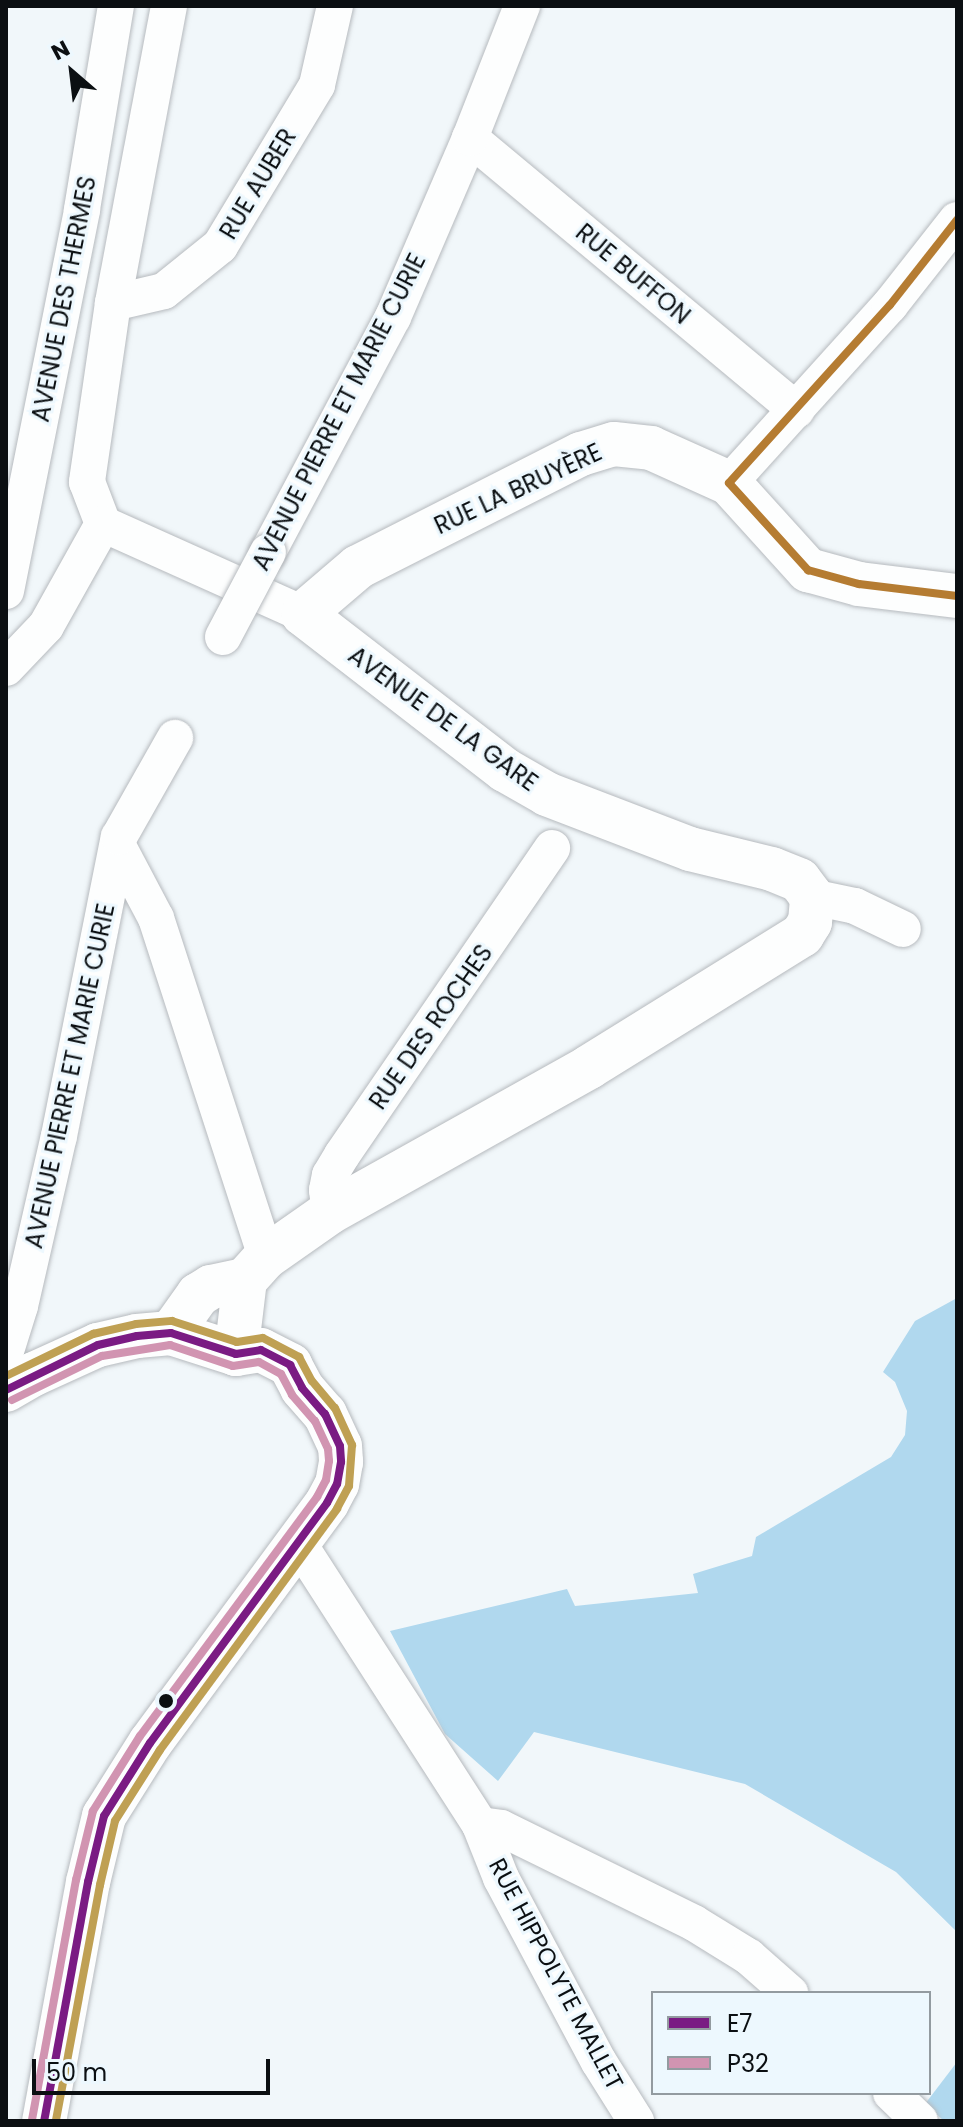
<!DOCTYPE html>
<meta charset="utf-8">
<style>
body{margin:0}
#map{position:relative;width:963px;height:2127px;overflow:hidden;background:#f1f7fa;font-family:Poppins,sans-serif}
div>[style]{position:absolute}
.forest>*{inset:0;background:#b0d8ee}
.roads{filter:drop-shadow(0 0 2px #b6babe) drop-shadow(0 0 2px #b6babe)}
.minor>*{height:36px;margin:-18px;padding:0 18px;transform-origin:18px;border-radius:18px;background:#fdfefe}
.major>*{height:44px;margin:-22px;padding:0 22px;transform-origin:22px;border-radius:22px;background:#fdfefe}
.bridges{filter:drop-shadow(0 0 2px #b6babe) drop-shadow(0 0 2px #b6babe)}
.minor-bridge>*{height:36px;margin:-18px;padding:0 18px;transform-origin:18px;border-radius:18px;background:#fdfefe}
.bus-1>*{height:8px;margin:-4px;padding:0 4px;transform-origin:4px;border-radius:4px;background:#7a1b83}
.bus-2>*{height:8px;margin:-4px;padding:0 4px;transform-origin:4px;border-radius:4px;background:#d194b1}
.bus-3>*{height:8px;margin:-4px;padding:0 4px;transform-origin:4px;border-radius:4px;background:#bfa053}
.bus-4>*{height:8px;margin:-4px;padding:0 4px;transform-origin:4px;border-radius:4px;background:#b57c32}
.dots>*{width:22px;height:22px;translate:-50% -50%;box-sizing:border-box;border:4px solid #edf8fe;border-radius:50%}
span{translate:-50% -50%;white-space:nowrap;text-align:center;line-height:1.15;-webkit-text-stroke:6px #edf8fe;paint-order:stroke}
.street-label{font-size:24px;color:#0b0f12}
.frame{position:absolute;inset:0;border:8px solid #0b0f12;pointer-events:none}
.legend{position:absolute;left:651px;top:1991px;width:280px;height:104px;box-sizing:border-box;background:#edf8fe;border:2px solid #939ba0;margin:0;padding:10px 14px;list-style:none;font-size:24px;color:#0b0f12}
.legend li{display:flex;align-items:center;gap:16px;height:40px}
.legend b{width:40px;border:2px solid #939ba0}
.north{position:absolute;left:32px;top:32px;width:80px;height:80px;-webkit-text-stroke:6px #edf8fe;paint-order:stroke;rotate:332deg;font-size:22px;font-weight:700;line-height:32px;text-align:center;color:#0b0f12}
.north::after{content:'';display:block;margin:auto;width:28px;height:36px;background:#0b0f12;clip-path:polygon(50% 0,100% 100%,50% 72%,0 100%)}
.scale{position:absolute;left:32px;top:2059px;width:238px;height:36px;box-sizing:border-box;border:4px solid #0b0f12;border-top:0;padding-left:10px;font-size:24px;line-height:28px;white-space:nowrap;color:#0b0f12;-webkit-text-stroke:6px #edf8fe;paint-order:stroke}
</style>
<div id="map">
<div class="forest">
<div style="clip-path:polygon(957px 1298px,957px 1932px,896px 1872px,745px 1784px,534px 1732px,498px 1781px,445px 1734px,390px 1631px,567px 1589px,575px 1606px,698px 1593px,693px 1574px,752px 1556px,756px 1537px,891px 1457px,905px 1435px,907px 1411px,895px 1382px,883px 1372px,915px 1321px)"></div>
<div style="clip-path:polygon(957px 2062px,957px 2121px,944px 2121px,925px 2104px)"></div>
</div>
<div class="roads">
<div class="minor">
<div style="left:169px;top:6px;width:302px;rotate:100.7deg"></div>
<div style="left:113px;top:303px;width:181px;rotate:98.3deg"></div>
<div style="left:87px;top:482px;width:45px;rotate:69.1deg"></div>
<div style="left:103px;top:524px;width:219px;rotate:24.2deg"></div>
<div style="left:470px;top:138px;width:425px;rotate:39.8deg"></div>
<div style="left:113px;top:303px;width:52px;rotate:-13.2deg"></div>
<div style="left:164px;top:291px;width:72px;rotate:-38.8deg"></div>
<div style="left:220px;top:246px;width:188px;rotate:-58.9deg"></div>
<div style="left:317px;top:85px;width:81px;rotate:-77.2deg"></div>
<div style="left:729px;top:483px;width:240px;rotate:-47.9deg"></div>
<div style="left:890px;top:305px;width:108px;rotate:-51.8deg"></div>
<div style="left:268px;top:552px;width:266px;rotate:-62deg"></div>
<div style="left:393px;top:317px;width:195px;rotate:-66.7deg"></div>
<div style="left:470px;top:138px;width:142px;rotate:-68.5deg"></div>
<div style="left:6px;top:591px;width:389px;rotate:-78.7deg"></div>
<div style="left:82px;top:209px;width:206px;rotate:-80.5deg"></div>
<div style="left:6px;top:668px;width:58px;rotate:-46.4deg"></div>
<div style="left:46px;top:626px;width:117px;rotate:-60.8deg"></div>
<div style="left:118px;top:846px;width:81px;rotate:62.2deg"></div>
<div style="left:156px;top:918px;width:356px;rotate:72deg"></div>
<div style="left:812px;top:897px;width:44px;rotate:11.8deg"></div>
<div style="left:855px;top:906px;width:53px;rotate:25.6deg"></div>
<div style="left:330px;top:1212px;width:22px;rotate:-98deg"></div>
<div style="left:327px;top:1190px;width:15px;rotate:-79deg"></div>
<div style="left:330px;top:1175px;width:23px;rotate:-59deg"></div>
<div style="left:342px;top:1155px;width:372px;rotate:-55.6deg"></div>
<div style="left:6px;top:1351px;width:47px;rotate:-72.7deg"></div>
<div style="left:20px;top:1306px;width:174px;rotate:-77.1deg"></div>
<div style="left:59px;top:1136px;width:305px;rotate:-78.7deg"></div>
<div style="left:119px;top:837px;width:114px;rotate:-60.5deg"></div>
<div style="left:299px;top:1544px;width:334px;rotate:57.2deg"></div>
<div style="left:480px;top:1825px;width:21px;rotate:8deg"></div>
<div style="left:501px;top:1828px;width:215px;rotate:26.2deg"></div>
<div style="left:694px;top:1923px;width:65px;rotate:31.7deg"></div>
<div style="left:749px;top:1957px;width:55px;rotate:41.3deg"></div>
<div style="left:480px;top:1825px;width:57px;rotate:68.4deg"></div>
<div style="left:501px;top:1878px;width:208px;rotate:62deg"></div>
<div style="left:599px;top:2062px;width:70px;rotate:57.9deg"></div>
<div style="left:891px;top:2093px;width:40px;rotate:44deg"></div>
</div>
<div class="major">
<div style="left:171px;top:1333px;width:47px;rotate:-54.6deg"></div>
<div style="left:198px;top:1295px;width:15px;rotate:-32deg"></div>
<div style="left:211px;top:1287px;width:35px;rotate:-12deg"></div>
<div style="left:245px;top:1280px;width:31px;rotate:-48deg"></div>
<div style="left:266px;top:1257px;width:78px;rotate:-35.1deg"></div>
<div style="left:330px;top:1212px;width:297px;rotate:-29.2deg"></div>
<div style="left:589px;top:1067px;width:251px;rotate:-31.8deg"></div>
<div style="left:802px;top:935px;width:15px;rotate:-58deg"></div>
<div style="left:810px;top:922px;width:25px;rotate:-85deg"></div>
<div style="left:812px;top:897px;width:21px;rotate:-127deg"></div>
<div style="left:799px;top:880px;width:29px;rotate:-158deg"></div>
<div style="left:772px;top:869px;width:84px;rotate:-166.3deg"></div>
<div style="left:690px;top:849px;width:153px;rotate:-159deg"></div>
<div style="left:547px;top:794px;width:48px;rotate:-150.3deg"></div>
<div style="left:505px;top:770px;width:255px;rotate:-142.3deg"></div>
<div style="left:303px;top:614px;width:72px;rotate:-40.5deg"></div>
<div style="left:358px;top:567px;width:250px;rotate:-26.9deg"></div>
<div style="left:581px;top:454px;width:34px;rotate:-17deg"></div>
<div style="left:614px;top:444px;width:37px;rotate:6deg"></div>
<div style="left:651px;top:448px;width:85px;rotate:24.2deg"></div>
<div style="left:729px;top:483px;width:118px;rotate:47.8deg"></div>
<div style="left:808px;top:570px;width:53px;rotate:15.4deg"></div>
<div style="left:859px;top:584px;width:99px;rotate:7deg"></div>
<div style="left:236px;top:1354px;width:75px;rotate:-83.1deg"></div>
<div style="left:6px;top:1390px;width:32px;rotate:-30deg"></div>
<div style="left:34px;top:1374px;width:70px;rotate:-24.4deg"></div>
<div style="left:98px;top:1345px;width:40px;rotate:-13deg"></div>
<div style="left:137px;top:1336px;width:34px;rotate:-5deg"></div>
<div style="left:171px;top:1333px;width:68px;rotate:17.9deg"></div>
<div style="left:236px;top:1354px;width:25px;rotate:-9deg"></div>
<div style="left:261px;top:1350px;width:33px;rotate:27deg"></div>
<div style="left:290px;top:1365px;width:26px;rotate:62deg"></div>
<div style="left:302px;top:1388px;width:35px;rotate:49deg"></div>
<div style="left:325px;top:1414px;width:35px;rotate:65deg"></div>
<div style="left:340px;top:1446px;width:16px;rotate:86deg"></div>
<div style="left:341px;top:1462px;width:22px;rotate:100deg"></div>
<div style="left:337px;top:1484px;width:21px;rotate:118deg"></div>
<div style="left:327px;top:1503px;width:298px;rotate:126.4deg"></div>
<div style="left:150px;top:1743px;width:86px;rotate:122.2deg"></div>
<div style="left:104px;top:1816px;width:68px;rotate:103.6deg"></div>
<div style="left:88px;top:1882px;width:243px;rotate:100.4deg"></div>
</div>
</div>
<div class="bridges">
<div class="minor-bridge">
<div style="left:223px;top:637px;width:96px;rotate:-62.1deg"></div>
</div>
</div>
<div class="bus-1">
<div style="left:6px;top:1390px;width:102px;rotate:-26.1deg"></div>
<div style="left:98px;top:1345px;width:40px;rotate:-13deg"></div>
<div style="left:137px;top:1336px;width:34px;rotate:-5deg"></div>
<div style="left:171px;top:1333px;width:68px;rotate:17.9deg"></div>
<div style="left:236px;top:1354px;width:25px;rotate:-9deg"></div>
<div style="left:261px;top:1350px;width:33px;rotate:27deg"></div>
<div style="left:290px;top:1365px;width:26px;rotate:62deg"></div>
<div style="left:302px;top:1388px;width:35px;rotate:49deg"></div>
<div style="left:325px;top:1414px;width:35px;rotate:65deg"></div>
<div style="left:340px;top:1446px;width:16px;rotate:86deg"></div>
<div style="left:341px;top:1462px;width:22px;rotate:100deg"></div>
<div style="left:337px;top:1484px;width:21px;rotate:118deg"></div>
<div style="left:327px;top:1503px;width:298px;rotate:126.4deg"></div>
<div style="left:150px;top:1743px;width:86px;rotate:122.2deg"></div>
<div style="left:104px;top:1816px;width:68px;rotate:103.6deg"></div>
<div style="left:88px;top:1882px;width:243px;rotate:100.4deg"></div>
</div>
<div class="bus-2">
<div style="left:12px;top:1400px;width:100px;rotate:-26.1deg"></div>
<div style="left:102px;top:1356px;width:69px;rotate:-9.2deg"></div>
<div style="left:170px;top:1345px;width:66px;rotate:18.4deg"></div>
<div style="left:233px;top:1366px;width:26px;rotate:-9deg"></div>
<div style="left:259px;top:1362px;width:25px;rotate:29deg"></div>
<div style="left:281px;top:1374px;width:24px;rotate:62deg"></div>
<div style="left:292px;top:1395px;width:35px;rotate:49deg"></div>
<div style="left:315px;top:1421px;width:31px;rotate:65deg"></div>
<div style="left:328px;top:1449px;width:12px;rotate:85deg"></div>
<div style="left:329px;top:1461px;width:19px;rotate:99deg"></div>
<div style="left:326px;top:1480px;width:19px;rotate:118deg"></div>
<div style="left:317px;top:1497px;width:297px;rotate:126.5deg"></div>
<div style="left:140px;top:1736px;width:89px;rotate:122.1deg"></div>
<div style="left:93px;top:1811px;width:71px;rotate:103.8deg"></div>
<div style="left:76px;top:1880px;width:243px;rotate:100.4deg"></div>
</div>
<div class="bus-3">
<div style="left:6px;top:1376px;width:97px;rotate:-25.8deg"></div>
<div style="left:93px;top:1334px;width:44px;rotate:-13.1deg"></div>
<div style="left:136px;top:1324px;width:36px;rotate:-5deg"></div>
<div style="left:172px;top:1321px;width:68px;rotate:17.9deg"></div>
<div style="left:237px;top:1342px;width:26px;rotate:-9deg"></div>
<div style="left:263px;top:1338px;width:41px;rotate:27.8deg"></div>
<div style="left:299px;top:1357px;width:27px;rotate:62deg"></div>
<div style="left:312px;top:1381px;width:35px;rotate:50deg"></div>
<div style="left:335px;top:1408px;width:41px;rotate:65.3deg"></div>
<div style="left:352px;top:1445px;width:41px;rotate:94.2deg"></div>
<div style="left:349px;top:1486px;width:26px;rotate:118deg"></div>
<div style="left:337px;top:1509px;width:299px;rotate:126.3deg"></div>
<div style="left:160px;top:1750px;width:84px;rotate:122.4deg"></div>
<div style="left:115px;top:1821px;width:66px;rotate:103.2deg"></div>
<div style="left:100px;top:1885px;width:240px;rotate:100.6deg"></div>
</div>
<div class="bus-4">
<div style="left:729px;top:483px;width:240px;rotate:-47.9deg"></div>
<div style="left:890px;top:305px;width:108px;rotate:-51.8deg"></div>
<div style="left:729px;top:483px;width:118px;rotate:47.8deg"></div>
<div style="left:808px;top:570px;width:53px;rotate:15.4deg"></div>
<div style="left:859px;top:584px;width:99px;rotate:7deg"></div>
</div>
<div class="dots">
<div style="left:166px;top:1701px;background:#0b0f12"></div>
</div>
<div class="street-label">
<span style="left:258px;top:184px;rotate:-59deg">RUE AUBER</span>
<span style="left:633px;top:274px;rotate:40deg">RUE BUFFON</span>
<span style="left:64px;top:299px;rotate:-79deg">AVENUE DES THERMES</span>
<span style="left:339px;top:412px;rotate:-63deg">AVENUE PIERRE ET MARIE CURIE</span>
<span style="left:518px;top:489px;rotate:-25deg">RUE LA BRUYÈRE</span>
<span style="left:443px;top:719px;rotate:36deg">AVENUE DE LA GARE</span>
<span style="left:431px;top:1027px;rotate:-55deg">RUE DES ROCHES</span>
<span style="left:70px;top:1076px;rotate:-78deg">AVENUE PIERRE ET MARIE CURIE</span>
<span style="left:556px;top:1974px;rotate:62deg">RUE HIPPOLYTE MALLET</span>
</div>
<div class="frame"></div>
<ul class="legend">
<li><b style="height:10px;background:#7a1b83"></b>E7</li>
<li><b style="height:10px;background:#d194b1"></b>P32</li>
</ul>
<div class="north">N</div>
<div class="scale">50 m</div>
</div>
